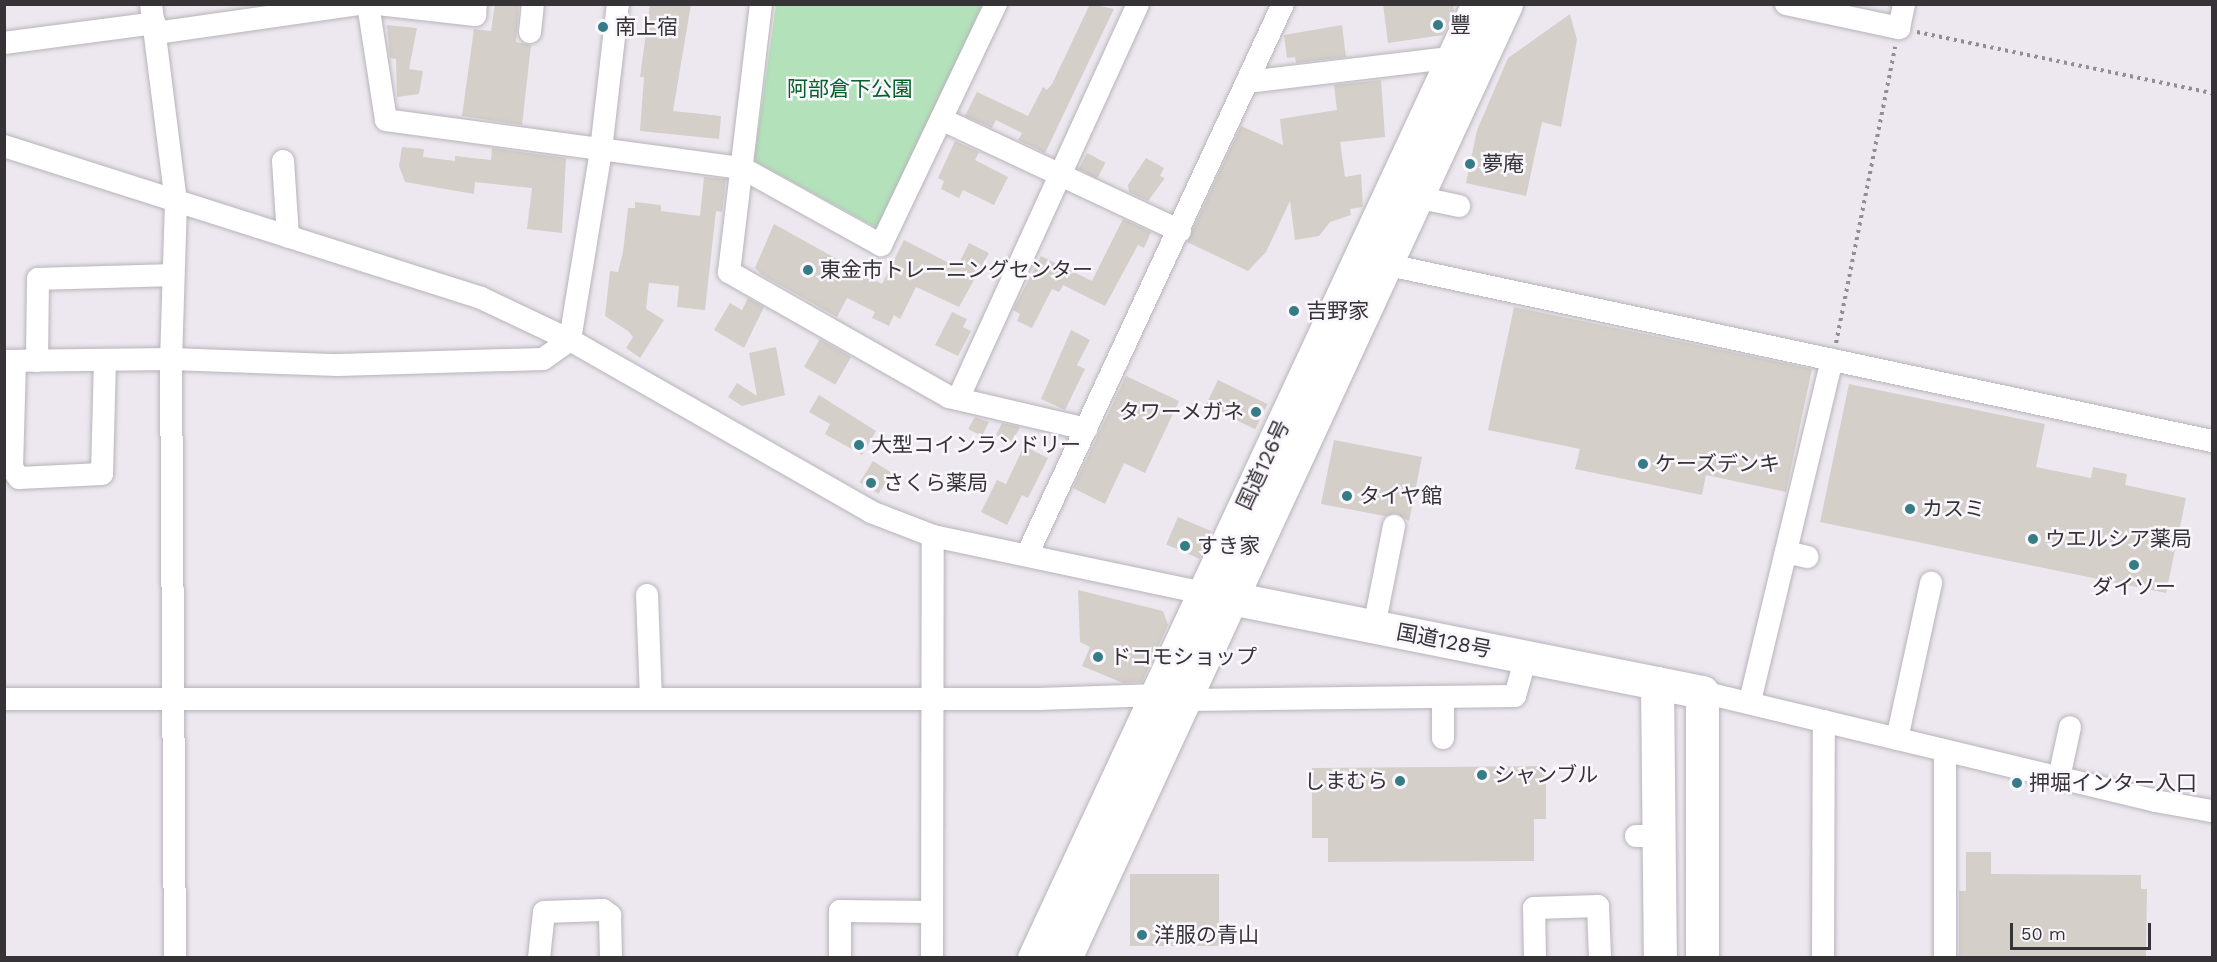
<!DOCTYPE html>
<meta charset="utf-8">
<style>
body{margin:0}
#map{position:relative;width:2217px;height:962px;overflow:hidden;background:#ede8ef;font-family:"Work Sans","Noto Sans JP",sans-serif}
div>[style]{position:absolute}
.green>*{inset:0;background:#b3e2ba}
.building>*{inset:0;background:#d4cfc9;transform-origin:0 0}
.path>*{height:4px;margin-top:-2px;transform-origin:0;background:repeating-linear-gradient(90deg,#918d92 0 3px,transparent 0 7.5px)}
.roads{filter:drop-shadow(0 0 2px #b8b3ba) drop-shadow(0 0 2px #b8b3ba)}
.minor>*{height:22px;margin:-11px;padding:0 11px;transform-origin:11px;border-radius:11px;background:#fff}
.highway>*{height:33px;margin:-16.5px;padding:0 16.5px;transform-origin:16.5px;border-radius:16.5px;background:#fff}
.dots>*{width:16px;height:16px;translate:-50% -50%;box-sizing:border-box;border:3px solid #faf6fd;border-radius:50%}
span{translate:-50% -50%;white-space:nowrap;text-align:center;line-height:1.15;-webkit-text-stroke:5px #faf6fd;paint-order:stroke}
.poi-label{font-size:21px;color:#353335}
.left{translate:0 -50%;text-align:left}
.right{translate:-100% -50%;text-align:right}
.park-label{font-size:21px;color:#056127}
.street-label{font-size:21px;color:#353335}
.frame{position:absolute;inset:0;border:6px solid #353335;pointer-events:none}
.scale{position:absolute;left:2010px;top:923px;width:141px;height:27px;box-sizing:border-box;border:3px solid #353335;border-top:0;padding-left:8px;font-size:18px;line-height:21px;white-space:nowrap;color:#353335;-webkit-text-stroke:4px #faf6fd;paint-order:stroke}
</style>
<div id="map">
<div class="green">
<div style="clip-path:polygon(776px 5px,983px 5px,877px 228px,754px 161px)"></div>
</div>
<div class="building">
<div style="clip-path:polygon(495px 4px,519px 4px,516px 42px,531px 45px,522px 125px,462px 116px,474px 29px,491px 31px)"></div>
<div style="clip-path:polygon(650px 4px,691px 4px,673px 111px,721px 116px,719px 139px,640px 131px,644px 77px,640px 77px)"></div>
<div style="clip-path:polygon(1090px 4px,1114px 9px,1045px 153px,1018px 140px,1022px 133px,996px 120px,992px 128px,965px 116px,977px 92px,1028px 116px,1043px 87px,1047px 90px,1052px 84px)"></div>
<div style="clip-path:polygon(1383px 4px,1453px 4px,1454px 11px,1443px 35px,1388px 43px)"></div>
<div style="clip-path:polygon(1570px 14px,1577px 40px,1561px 127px,1542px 122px,1526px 196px,1466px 183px,1477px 130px,1508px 58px)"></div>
<div style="clip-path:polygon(387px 25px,417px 28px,409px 69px,423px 71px,419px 94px,397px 97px,396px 59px,390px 58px)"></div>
<div style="clip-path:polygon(1342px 25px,1346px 57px,1296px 63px,1295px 57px,1287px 58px,1284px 35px)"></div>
<div style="clip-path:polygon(1381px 80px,1385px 137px,1340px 142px,1345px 177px,1361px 174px,1363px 207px,1350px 209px,1351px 215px,1330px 222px,1319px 236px,1295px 240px,1290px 201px,1266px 252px,1248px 271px,1187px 242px,1241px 126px,1283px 145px,1280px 119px,1337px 110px,1334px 85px)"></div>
<div style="clip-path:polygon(955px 141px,979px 152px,975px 160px,1008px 177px,994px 205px,963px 190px,959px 198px,941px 189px,944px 181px,938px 178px)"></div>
<div style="clip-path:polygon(402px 147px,424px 149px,423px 157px,455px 161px,455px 156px,491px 160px,492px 148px,566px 158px,562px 233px,527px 229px,532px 188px,475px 182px,474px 194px,405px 182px,399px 166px)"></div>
<div style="left:1087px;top:153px;width:21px;height:18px;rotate:28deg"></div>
<div style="clip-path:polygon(1146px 158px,1164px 168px,1160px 176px,1165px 178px,1148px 201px,1129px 192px,1128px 185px)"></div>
<div style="clip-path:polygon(704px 177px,726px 179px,722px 212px,716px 211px,705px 310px,677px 307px,679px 286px,649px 283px,646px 309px,664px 320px,640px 358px,626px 348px,633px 337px,628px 331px,605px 316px,610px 271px,618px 272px,623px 252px,628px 208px,635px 208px,635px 202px,661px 205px,661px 211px,700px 216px)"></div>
<div style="clip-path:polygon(1123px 219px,1151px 232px,1144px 248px,1138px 245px,1105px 306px,1063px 285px,1059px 292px,1052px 289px,1032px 328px,1017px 321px,1020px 314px,1013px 310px,1041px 256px,1092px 281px)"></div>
<div style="clip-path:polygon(774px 224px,882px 284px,904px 240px,957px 267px,969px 243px,989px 253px,959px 307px,916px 287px,900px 319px,894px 315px,889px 326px,872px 318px,875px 312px,847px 298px,837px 317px,762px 275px,755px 268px)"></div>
<div style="clip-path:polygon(748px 298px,764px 307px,744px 348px,714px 330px,730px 303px,742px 310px)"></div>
<div style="clip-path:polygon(1514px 307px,1812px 369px,1786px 492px,1706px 475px,1702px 495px,1575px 469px,1580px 449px,1488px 430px)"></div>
<div style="clip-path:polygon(952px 312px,967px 319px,963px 327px,971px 331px,958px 356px,935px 345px)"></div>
<div style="clip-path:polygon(1071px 330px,1090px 340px,1077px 365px,1085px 369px,1065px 410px,1041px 399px)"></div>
<div style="left:820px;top:339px;width:36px;height:32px;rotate:30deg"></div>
<div style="clip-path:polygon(776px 347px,785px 395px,742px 406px,728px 397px,737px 383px,757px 396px,749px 353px)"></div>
<div style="clip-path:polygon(1126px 376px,1179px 401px,1145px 473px,1124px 463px,1105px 504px,1073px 488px)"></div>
<div style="left:1218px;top:380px;width:55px;height:28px;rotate:26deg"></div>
<div style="clip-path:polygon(1849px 384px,2045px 424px,2036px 467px,2091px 478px,2093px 467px,2127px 474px,2125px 485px,2186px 498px,2166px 593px,1820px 522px)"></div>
<div style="clip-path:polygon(819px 395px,876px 431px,862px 455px,825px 434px,830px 424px,809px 412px)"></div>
<div style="clip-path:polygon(975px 417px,989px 422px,982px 436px,968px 429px)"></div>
<div style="clip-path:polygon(1002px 423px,1020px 427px,1012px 443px,996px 435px)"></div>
<div style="clip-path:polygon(1334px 440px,1422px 457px,1409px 521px,1396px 513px,1385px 516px,1321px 504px)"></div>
<div style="clip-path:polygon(1024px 446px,1048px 458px,1028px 498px,1022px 495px,1007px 525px,981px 512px,997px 480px,1006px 484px)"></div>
<div style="left:873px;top:461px;width:22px;height:25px;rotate:32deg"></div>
<div style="left:1178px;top:517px;width:36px;height:30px;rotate:23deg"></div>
<div style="clip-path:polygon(1078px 590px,1163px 611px,1168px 625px,1142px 682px,1123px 683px,1082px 666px,1090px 647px,1080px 642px)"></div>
<div style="clip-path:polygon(1546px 766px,1546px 819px,1534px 819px,1534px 861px,1328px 862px,1328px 838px,1312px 838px,1312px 768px)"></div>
<div style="clip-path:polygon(1966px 852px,1991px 852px,1991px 874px,2141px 875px,2141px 889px,2147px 889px,2146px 957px,1959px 957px,1959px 891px,1966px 891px)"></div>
<div style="left:1130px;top:874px;width:89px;height:72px"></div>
</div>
<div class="path">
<div style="left:1917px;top:32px;width:301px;rotate:11.7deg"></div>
<div style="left:1836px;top:343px;width:302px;rotate:-78.7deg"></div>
</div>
<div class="roads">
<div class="minor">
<div style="left:151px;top:4px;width:200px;rotate:82.8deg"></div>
<div style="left:176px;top:202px;width:157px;rotate:91.8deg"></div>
<div style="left:171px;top:359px;width:599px;rotate:89.62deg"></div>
<div style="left:368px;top:4px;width:117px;rotate:81.2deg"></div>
<div style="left:386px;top:120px;width:359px;rotate:7.7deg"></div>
<div style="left:742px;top:168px;width:159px;rotate:29deg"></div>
<div style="left:881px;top:245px;width:267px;rotate:-64.5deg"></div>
<div style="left:378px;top:4px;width:98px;rotate:6.5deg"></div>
<div style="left:475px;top:15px;width:11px;rotate:-85deg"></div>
<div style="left:761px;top:4px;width:270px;rotate:96.8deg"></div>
<div style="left:729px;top:272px;width:253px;rotate:29.6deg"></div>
<div style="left:949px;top:397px;width:141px;rotate:13.1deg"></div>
<div style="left:1786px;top:4px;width:116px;rotate:12deg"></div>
<div style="left:1899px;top:28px;width:25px;rotate:-78deg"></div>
<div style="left:530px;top:32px;width:28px;rotate:-84deg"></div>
<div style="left:156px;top:33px;width:206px;rotate:-8.1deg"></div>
<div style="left:4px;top:43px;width:152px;rotate:-7.5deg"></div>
<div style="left:1247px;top:82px;width:210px;rotate:-6.8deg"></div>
<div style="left:941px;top:119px;width:264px;rotate:25.1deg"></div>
<div style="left:4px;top:146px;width:501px;rotate:17.67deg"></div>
<div style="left:481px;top:298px;width:98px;rotate:25.3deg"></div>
<div style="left:570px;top:340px;width:347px;rotate:29.7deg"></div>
<div style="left:871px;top:512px;width:66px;rotate:21.2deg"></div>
<div style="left:933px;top:536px;width:277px;rotate:11.9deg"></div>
<div style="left:283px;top:161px;width:76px;rotate:86.2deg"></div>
<div style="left:1416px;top:197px;width:44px;rotate:11.8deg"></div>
<div style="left:1384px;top:264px;width:847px;rotate:12.07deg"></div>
<div style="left:4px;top:361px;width:167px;rotate:-0.7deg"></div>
<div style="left:171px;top:359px;width:167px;rotate:2.1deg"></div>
<div style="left:338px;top:365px;width:205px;rotate:-1.7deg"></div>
<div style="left:543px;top:359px;width:33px;rotate:-35deg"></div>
<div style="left:570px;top:340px;width:193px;rotate:-80.7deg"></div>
<div style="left:601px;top:150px;width:147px;rotate:-83.4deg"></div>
<div style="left:15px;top:361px;width:107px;rotate:91.6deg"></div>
<div style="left:12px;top:468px;width:12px;rotate:55deg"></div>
<div style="left:19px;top:478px;width:83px;rotate:-2.8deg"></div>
<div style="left:102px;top:474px;width:114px;rotate:-88.5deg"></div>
<div style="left:37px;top:361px;width:82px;rotate:-89.3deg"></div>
<div style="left:38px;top:279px;width:135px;rotate:-1.7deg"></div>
<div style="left:958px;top:399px;width:434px;rotate:-65.5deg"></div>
<div style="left:1786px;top:552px;width:22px;rotate:13deg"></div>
<div style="left:1027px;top:555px;width:608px;rotate:-65.08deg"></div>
<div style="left:647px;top:595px;width:103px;rotate:87.8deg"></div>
<div style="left:1374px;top:627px;width:103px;rotate:-78.8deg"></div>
<div style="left:1702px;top:692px;width:466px;rotate:13.5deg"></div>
<div style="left:2155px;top:801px;width:58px;rotate:10deg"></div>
<div style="left:4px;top:699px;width:1034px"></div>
<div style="left:1038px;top:699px;width:121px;rotate:-1.9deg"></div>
<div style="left:1185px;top:700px;width:330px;rotate:-0.7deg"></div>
<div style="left:1515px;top:696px;width:41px;rotate:-74.2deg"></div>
<div style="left:1750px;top:701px;width:351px;rotate:-76.5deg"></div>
<div style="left:1443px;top:738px;width:41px;rotate:-90deg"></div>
<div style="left:1897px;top:739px;width:160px;rotate:-77.7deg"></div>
<div style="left:2059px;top:778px;width:52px;rotate:-77.8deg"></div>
<div style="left:1636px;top:836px;width:24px"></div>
<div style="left:539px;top:958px;width:46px;rotate:-83.8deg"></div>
<div style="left:544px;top:912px;width:59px;rotate:-1.9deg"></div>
<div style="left:603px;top:910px;width:9px;rotate:36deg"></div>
<div style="left:610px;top:915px;width:43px;rotate:88.7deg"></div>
<div style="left:840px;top:958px;width:47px;rotate:-90deg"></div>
<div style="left:840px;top:911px;width:92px;rotate:0.6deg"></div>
<div style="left:932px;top:958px;width:422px;rotate:-89.9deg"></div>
<div style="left:1535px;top:958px;width:50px;rotate:-91.1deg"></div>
<div style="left:1534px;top:908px;width:64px;rotate:-1.8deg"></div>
<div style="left:1598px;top:906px;width:52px;rotate:87.8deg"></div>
<div style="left:1823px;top:958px;width:237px;rotate:-89.8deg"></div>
<div style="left:1945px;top:958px;width:207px;rotate:-90deg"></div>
</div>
<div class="highway">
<div style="left:1211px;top:594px;width:501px;rotate:11.29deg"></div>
<div style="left:1702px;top:692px;width:266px;rotate:90deg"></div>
<div style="left:1657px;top:683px;width:275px;rotate:89.4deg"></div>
<div style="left:1034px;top:958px;width:1052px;rotate:-65.04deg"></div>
<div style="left:1065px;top:958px;width:1051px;rotate:-65.19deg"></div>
</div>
</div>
<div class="dots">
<div style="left:1438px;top:25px;background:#357c86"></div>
<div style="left:603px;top:27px;background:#357c86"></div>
<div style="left:1470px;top:164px;background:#357c86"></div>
<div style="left:808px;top:270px;background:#357c86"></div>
<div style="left:1294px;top:311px;background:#357c86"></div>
<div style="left:1256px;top:412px;background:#357c86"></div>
<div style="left:859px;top:445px;background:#357c86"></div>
<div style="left:1643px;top:464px;background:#357c86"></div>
<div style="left:871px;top:483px;background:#357c86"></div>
<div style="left:1347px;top:496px;background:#357c86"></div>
<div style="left:1910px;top:509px;background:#357c86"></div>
<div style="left:2033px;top:539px;background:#357c86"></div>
<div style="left:1185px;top:546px;background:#357c86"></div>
<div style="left:2134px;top:565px;background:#357c86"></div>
<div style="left:1098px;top:657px;background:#357c86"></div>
<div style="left:1482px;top:775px;background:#357c86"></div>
<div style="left:1400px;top:781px;background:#357c86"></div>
<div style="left:2017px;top:783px;background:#357c86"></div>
<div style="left:1142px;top:935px;background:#357c86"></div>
</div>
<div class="poi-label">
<span class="left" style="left:1450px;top:25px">豐</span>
<span class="left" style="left:615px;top:27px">南上宿</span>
<span class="left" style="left:1482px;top:164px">夢庵</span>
<span class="left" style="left:820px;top:270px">東金市トレーニングセンター</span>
<span class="left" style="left:1306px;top:311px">吉野家</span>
<span class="right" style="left:1244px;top:412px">タワーメガネ</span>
<span class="left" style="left:871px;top:445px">大型コインランドリー</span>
<span class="left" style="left:1655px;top:464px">ケーズデンキ</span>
<span class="left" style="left:883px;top:483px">さくら薬局</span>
<span class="left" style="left:1359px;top:496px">タイヤ館</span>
<span class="left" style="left:1922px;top:509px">カスミ</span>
<span class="left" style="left:2045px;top:539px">ウエルシア薬局</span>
<span class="left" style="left:1197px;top:546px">すき家</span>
<span style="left:2134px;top:587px">ダイソー</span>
<span class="left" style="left:1110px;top:657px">ドコモショップ</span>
<span class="left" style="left:1494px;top:775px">シャンブル</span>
<span class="right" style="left:1388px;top:781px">しまむら</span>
<span class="left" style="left:2029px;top:783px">押堀インター入口</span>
<span class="left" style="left:1154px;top:935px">洋服の青山</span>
</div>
<div class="park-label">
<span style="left:850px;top:89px">阿部倉下公園</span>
</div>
<div class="street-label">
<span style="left:1263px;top:465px;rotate:-65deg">国道126号</span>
<span style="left:1444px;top:641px;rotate:11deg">国道128号</span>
</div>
<div class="frame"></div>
<div class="scale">50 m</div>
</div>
